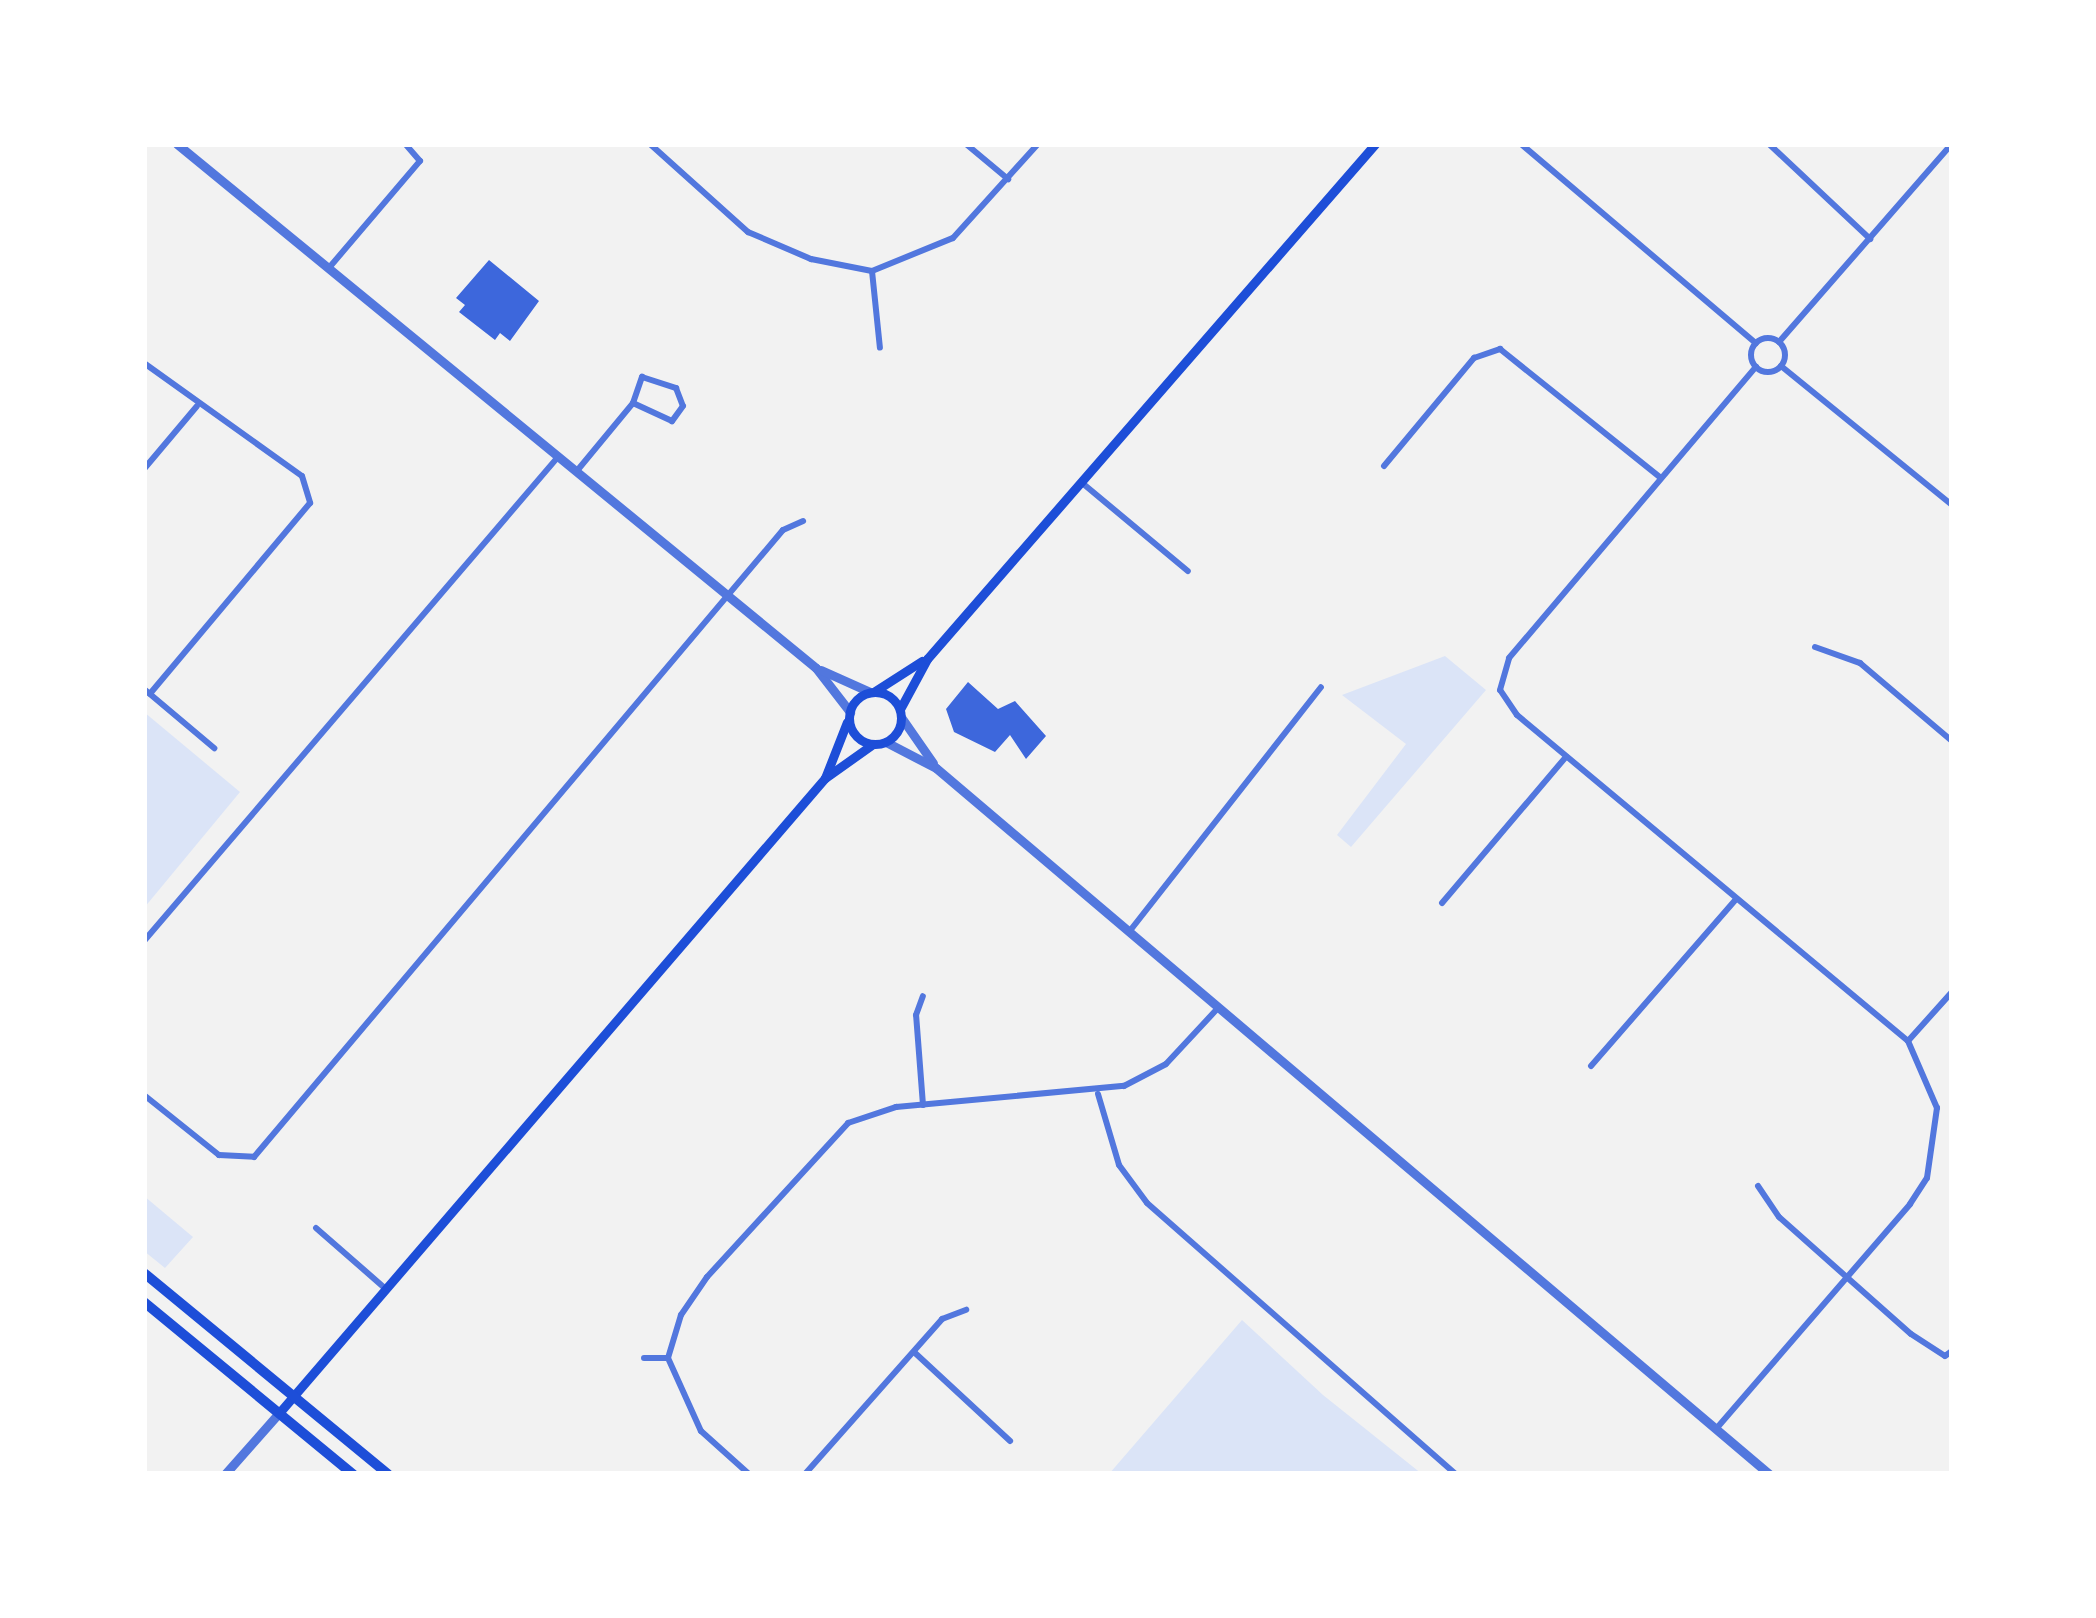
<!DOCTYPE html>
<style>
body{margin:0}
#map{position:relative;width:2096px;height:1618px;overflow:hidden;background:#f2f2f2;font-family:Karla,sans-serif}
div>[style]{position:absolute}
.green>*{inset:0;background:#dbe4f7}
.building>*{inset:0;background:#3d67dc}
.minor>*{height:6px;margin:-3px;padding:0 3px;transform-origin:3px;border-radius:3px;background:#5277de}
.minor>.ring{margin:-3px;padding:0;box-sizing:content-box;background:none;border:6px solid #5277de;border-radius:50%}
.tertiary>*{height:9px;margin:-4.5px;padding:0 4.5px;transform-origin:4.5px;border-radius:4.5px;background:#5277de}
.secondary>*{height:9px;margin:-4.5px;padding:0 4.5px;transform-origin:4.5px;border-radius:4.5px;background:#1d4ed8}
.secondary>.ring{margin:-4.5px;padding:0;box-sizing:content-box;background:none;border:9px solid #1d4ed8;border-radius:50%}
.trunk>*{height:10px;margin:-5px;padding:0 5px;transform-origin:5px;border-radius:5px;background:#1d4ed8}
span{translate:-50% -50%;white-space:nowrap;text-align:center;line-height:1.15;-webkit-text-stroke:12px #fff;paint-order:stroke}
.frame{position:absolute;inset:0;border:147px solid #fff;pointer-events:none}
</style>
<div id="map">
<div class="green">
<div style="clip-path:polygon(1445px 656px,1486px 690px,1351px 847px,1337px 835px,1406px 744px,1342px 695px)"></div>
<div style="clip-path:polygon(144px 712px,240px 792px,144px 908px)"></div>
<div style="clip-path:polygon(144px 1196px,193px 1237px,165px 1268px,144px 1251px)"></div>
<div style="clip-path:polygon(1242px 1320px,1323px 1395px,1422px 1474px,1109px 1474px)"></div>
</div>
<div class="building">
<div style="clip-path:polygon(489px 260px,539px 301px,510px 341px,500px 333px,495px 340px,459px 312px,465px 305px,456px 298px)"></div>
<div style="clip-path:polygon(968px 682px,998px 709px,1015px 701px,1046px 736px,1026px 759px,1010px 735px,995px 752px,954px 732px,946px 709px)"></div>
</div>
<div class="minor">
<div style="left:650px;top:144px;width:132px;rotate:41.9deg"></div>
<div style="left:748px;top:232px;width:69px;rotate:23.2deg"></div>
<div style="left:811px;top:259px;width:62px;rotate:11.1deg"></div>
<div style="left:872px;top:271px;width:87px;rotate:-22.2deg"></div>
<div style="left:953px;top:238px;width:127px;rotate:-47.9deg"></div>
<div style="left:966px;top:144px;width:55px;rotate:39.8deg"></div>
<div style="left:1521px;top:144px;width:308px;rotate:40.3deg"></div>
<div style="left:1769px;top:144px;width:139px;rotate:43.2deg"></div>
<div style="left:328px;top:269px;width:142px;rotate:-49.6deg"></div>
<div style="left:420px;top:161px;width:23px;rotate:-131deg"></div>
<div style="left:872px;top:271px;width:77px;rotate:84.1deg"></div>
<div class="ring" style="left:1751px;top:338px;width:28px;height:28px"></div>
<div style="left:1779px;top:342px;width:263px;rotate:-48.9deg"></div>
<div style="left:144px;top:363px;width:194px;rotate:35.6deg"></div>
<div style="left:302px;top:476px;width:28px;rotate:73deg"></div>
<div style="left:310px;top:503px;width:249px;rotate:130deg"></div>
<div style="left:1781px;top:366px;width:220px;rotate:39.1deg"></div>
<div style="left:1384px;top:466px;width:141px;rotate:-50.2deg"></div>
<div style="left:1474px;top:358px;width:28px;rotate:-19deg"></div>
<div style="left:1500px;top:349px;width:206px;rotate:38.7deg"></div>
<div style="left:144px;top:469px;width:82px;rotate:-49.9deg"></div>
<div style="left:576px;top:472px;width:89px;rotate:-50.4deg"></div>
<div style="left:633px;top:403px;width:28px;rotate:-71deg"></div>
<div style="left:642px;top:377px;width:36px;rotate:18deg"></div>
<div style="left:676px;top:388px;width:19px;rotate:69deg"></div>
<div style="left:683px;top:406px;width:19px;rotate:126deg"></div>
<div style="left:672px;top:421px;width:43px;rotate:-155.2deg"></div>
<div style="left:1081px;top:482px;width:139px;rotate:39.8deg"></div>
<div style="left:1815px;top:647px;width:48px;rotate:19.6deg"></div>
<div style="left:1860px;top:663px;width:121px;rotate:40.3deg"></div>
<div style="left:144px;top:689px;width:92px;rotate:40.1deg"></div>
<div style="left:1442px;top:903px;width:192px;rotate:-49.7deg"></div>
<div style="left:1129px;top:932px;width:311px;rotate:-51.9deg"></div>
<div style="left:144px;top:941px;width:637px;rotate:-49.46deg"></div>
<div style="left:1908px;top:1041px;width:66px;rotate:-48.1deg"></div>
<div style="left:1591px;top:1066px;width:221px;rotate:-49deg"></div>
<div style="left:1098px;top:1094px;width:74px;rotate:73.5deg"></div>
<div style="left:1119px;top:1165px;width:47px;rotate:53.6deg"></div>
<div style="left:1147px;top:1203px;width:410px;rotate:41.3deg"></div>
<div style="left:144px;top:1095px;width:96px;rotate:38.7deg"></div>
<div style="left:219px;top:1155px;width:35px;rotate:3deg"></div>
<div style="left:254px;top:1157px;width:820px;rotate:-49.85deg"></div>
<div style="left:783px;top:530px;width:22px;rotate:-24deg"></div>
<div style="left:923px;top:1105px;width:90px;rotate:-94.4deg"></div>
<div style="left:916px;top:1015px;width:20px;rotate:-70deg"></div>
<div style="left:1758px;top:1186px;width:37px;rotate:56deg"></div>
<div style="left:1779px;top:1217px;width:176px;rotate:41.6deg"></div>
<div style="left:1911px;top:1334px;width:40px;rotate:32.9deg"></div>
<div style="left:1945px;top:1356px;width:9px;rotate:-36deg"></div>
<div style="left:316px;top:1228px;width:93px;rotate:41.1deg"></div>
<div style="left:914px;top:1352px;width:131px;rotate:42.8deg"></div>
<div style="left:644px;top:1358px;width:24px"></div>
<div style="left:668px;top:1358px;width:45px;rotate:-73.2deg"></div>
<div style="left:681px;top:1315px;width:46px;rotate:-55.6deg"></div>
<div style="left:707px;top:1277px;width:209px;rotate:-47.5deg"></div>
<div style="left:848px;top:1123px;width:51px;rotate:-18.4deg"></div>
<div style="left:896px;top:1107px;width:229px;rotate:-5.3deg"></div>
<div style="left:1124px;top:1086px;width:47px;rotate:-27.6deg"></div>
<div style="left:1166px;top:1064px;width:76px;rotate:-47.1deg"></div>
<div style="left:668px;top:1358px;width:80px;rotate:65.7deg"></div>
<div style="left:701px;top:1431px;width:64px;rotate:41.9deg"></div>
<div style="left:1716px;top:1429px;width:297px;rotate:-49.2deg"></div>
<div style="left:1910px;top:1204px;width:31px;rotate:-57deg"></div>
<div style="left:1927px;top:1178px;width:71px;rotate:-81.9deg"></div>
<div style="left:1937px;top:1108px;width:73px;rotate:-113.4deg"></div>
<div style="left:1908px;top:1041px;width:509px;rotate:-140.18deg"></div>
<div style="left:1517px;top:715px;width:30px;rotate:-124deg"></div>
<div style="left:1500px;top:690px;width:33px;rotate:-74deg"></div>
<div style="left:1509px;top:658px;width:382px;rotate:-49.7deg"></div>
<div style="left:805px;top:1474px;width:207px;rotate:-48.5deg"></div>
<div style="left:942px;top:1319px;width:26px;rotate:-21deg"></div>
</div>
<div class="tertiary">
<div style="left:177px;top:144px;width:826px;rotate:39.35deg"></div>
<div style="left:816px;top:668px;width:56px;rotate:52.3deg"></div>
<div style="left:821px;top:670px;width:54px;rotate:24.2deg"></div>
<div style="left:901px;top:717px;width:56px;rotate:55.2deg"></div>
<div style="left:886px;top:742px;width:56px;rotate:27.5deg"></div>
<div style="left:936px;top:768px;width:1092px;rotate:40.28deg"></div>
<div style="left:225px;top:1474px;width:81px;rotate:-48.5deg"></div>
</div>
<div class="secondary">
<div style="left:875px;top:691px;width:56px;rotate:-32.6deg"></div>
<div class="ring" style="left:849px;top:692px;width:43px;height:43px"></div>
<div style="left:900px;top:709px;width:57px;rotate:-61.6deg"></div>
<div style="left:927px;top:659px;width:683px;rotate:-48.98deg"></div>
<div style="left:825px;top:778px;width:60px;rotate:-68.6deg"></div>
<div style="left:279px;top:1413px;width:837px;rotate:-49.31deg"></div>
<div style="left:825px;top:778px;width:59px;rotate:-35.3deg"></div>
</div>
<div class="trunk">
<div style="left:144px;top:1273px;width:316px;rotate:39.5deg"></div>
<div style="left:144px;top:1302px;width:271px;rotate:39.5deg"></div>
</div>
<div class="frame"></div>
</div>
